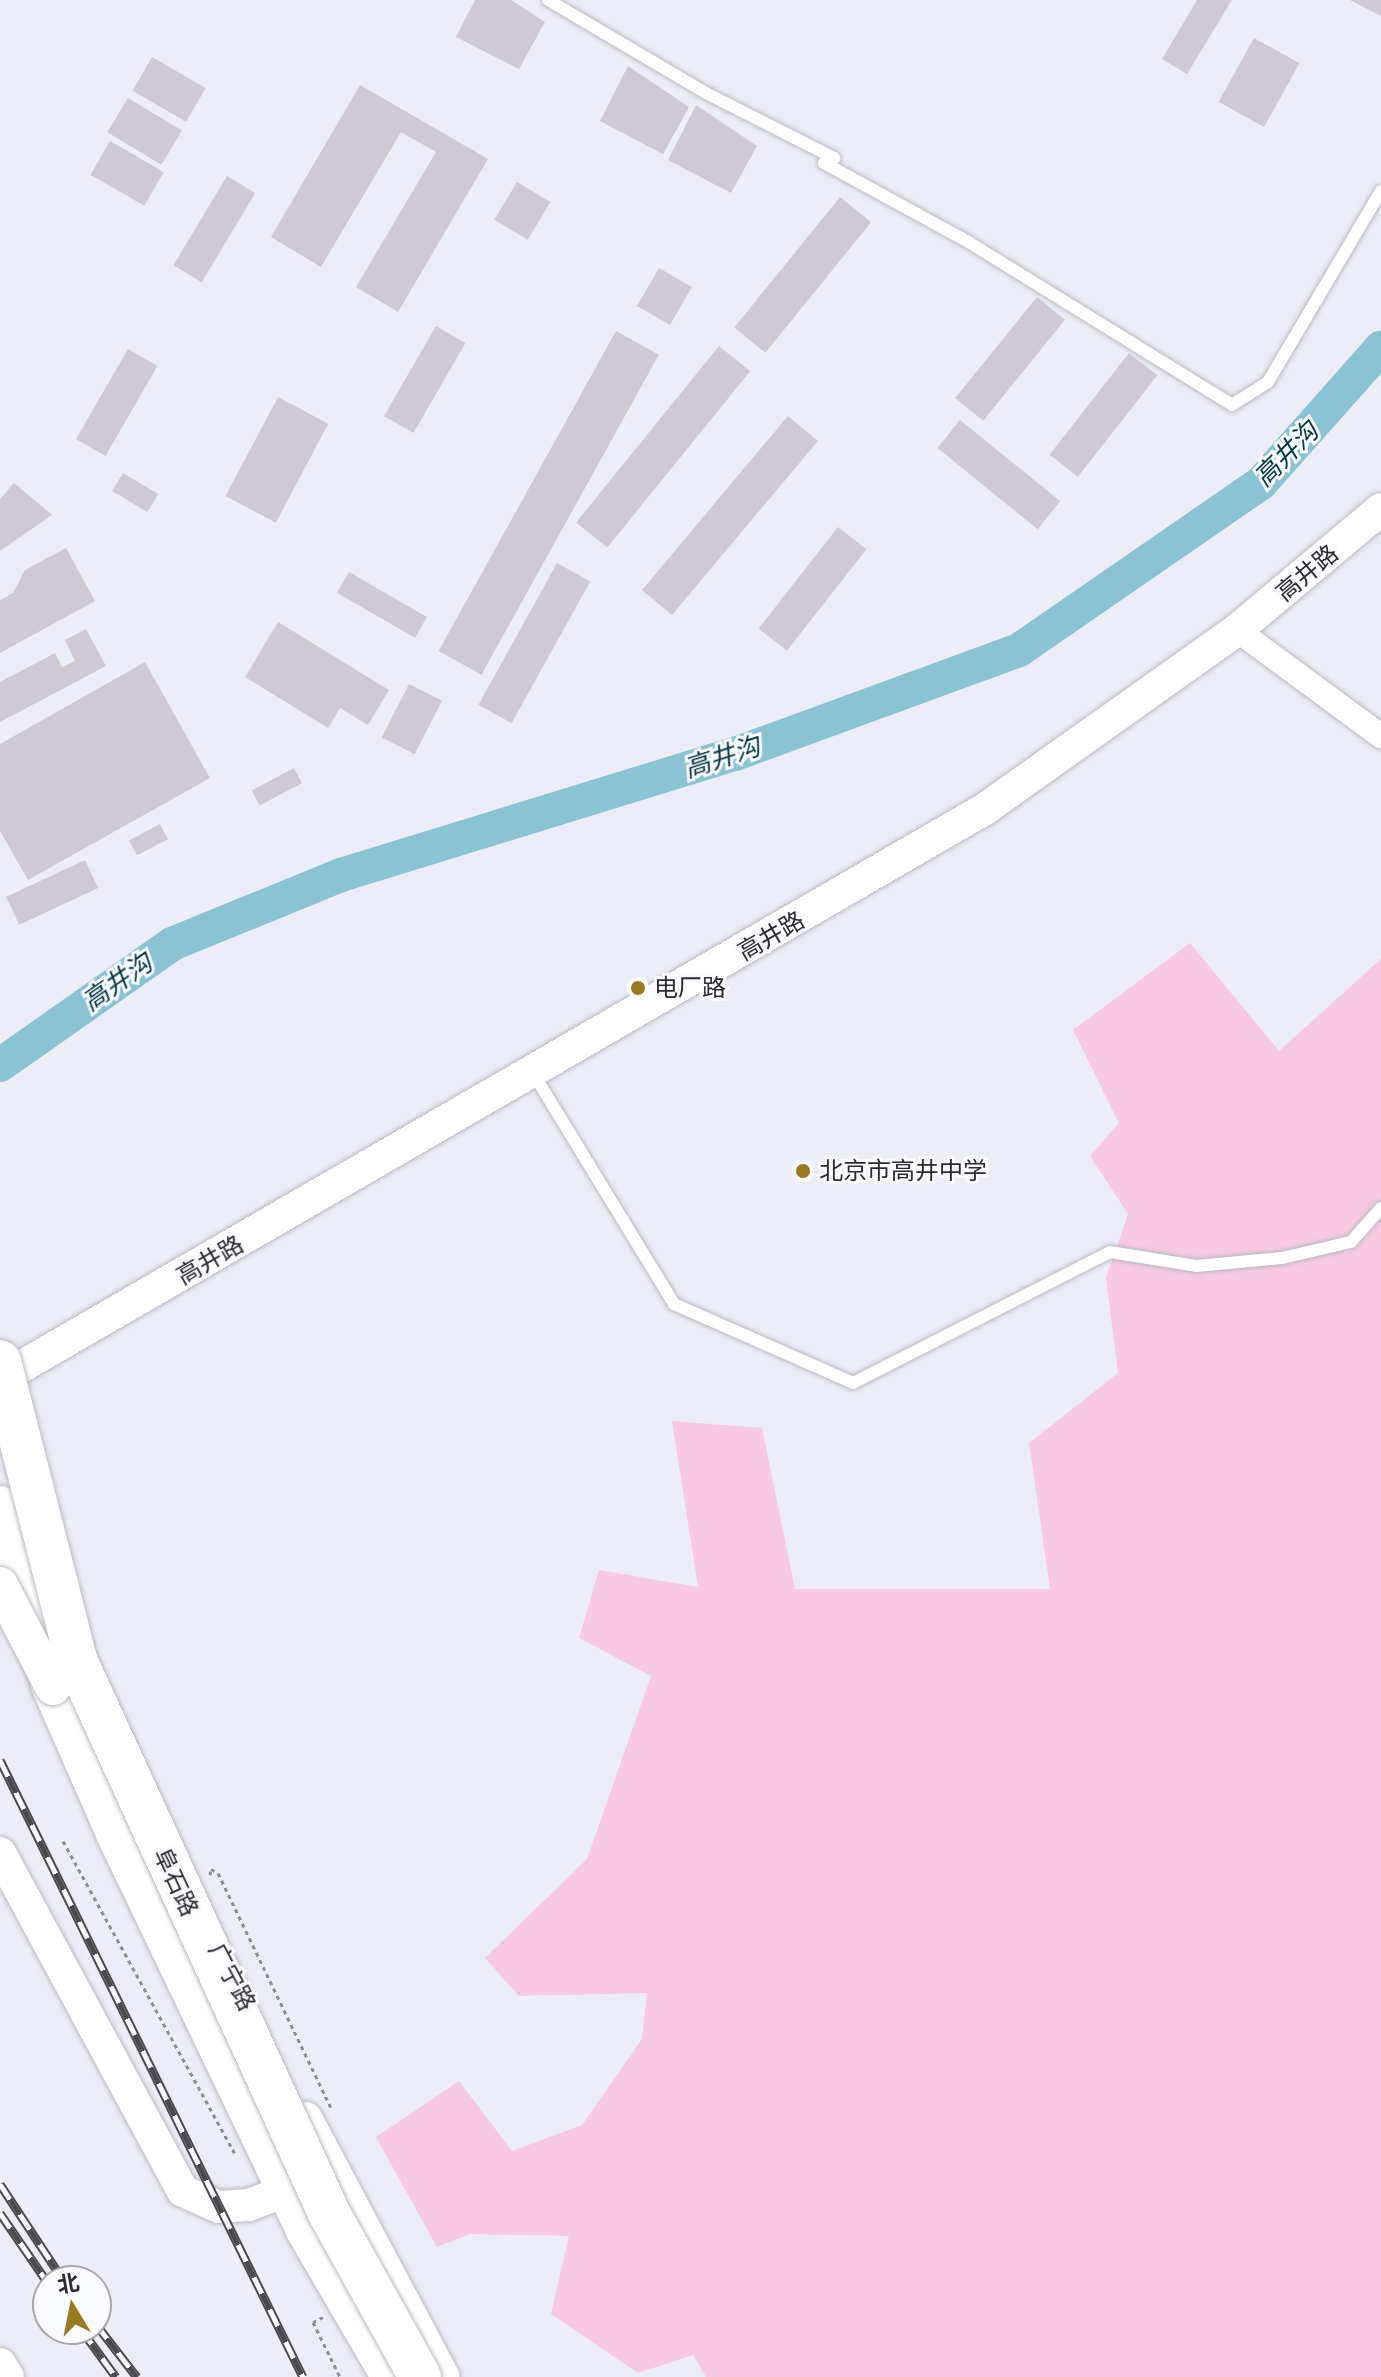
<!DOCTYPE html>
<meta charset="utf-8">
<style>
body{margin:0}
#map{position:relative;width:1381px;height:2377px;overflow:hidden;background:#ecedf6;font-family:"IBM Plex Serif","Noto Sans SC",serif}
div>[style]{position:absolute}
.green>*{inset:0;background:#f8cae0}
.river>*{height:34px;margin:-17px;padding:0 17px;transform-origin:17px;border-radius:17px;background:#8ac3d3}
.building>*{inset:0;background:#cfcad1;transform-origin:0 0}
.path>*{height:3px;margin-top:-1.5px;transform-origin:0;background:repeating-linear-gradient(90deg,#8e8f96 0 4px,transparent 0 8px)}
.roads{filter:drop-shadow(0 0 2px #b9bac2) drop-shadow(0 0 2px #b9bac2)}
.lane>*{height:12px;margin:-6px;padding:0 6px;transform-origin:6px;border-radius:6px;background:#fff}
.street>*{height:24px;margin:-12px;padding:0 12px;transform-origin:12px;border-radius:12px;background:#fff}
.secondary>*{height:32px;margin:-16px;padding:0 16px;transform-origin:16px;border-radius:16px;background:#fff}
.highway>*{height:42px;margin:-21px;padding:0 21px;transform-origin:21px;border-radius:21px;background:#fff}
.rail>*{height:9px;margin-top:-4.5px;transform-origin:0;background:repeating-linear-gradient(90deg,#fafbfe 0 18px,#49494e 0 36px);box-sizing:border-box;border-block:2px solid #49494e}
.bridges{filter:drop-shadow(0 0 2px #b9bac2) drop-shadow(0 0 2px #b9bac2)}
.primary-bridge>*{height:36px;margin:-18px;padding:0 18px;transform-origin:18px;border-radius:18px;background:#fff}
.highway-bridge>*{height:42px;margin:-21px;padding:0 21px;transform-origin:21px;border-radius:21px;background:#fff}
.dots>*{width:22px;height:22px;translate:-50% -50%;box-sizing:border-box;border:4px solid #fafbfe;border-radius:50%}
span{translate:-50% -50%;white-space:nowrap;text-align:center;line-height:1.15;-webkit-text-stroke:6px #fafbfe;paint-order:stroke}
.street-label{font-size:24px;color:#2c2c30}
.poi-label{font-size:24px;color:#2c2c30}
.left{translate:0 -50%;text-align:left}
.water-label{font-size:26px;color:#003743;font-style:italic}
.north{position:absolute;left:32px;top:2265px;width:80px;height:80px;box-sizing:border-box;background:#fafbfe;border:2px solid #a8a8ac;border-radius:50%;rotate:350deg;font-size:22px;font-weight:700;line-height:32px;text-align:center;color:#2c2c30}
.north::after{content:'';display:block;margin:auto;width:28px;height:36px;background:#9a7923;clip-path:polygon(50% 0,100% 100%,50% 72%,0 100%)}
</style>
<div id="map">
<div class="green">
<div style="clip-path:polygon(1190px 943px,1279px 1051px,1381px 959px,1381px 2377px,706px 2377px,693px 2355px,638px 2373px,551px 2314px,569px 2236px,470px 2234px,437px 2247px,376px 2137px,459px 2081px,512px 2151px,582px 2125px,642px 2039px,647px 1993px,519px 1996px,485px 1958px,587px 1859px,651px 1676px,579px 1638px,599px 1570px,698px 1587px,672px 1421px,762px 1428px,795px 1589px,1050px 1589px,1029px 1443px,1118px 1373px,1106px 1278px,1128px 1214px,1090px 1156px,1119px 1123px,1073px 1030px)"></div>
</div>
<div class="river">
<div style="left:0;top:1065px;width:210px;rotate:-35.1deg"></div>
<div style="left:172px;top:944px;width:183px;rotate:-22.2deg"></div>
<div style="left:341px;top:875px;width:412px;rotate:-17.1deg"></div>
<div style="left:735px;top:754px;width:302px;rotate:-20.1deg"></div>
<div style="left:1019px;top:650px;width:294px;rotate:-34.6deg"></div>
<div style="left:1261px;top:483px;width:181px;rotate:-48.4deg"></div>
</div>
<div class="building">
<div style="clip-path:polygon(475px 0,511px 0,545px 22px,519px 69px,456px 37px)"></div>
<div style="clip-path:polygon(1197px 0,1232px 0,1187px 74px,1162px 59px)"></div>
<div style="clip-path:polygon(1350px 0,1381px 0,1381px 16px)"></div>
<div style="left:1254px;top:38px;width:52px;height:73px;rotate:29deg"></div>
<div style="left:152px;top:57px;width:62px;height:39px;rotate:30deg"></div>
<div style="clip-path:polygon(628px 66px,689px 107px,663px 154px,600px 121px)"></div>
<div style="clip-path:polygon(360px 85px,488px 159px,398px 312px,356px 287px,436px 152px,401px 132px,321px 267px,271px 237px)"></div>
<div style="left:128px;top:98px;width:63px;height:40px;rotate:31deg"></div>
<div style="clip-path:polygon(696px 105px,757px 146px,731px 193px,668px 160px)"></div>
<div style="left:110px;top:141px;width:62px;height:39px;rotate:30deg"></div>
<div style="left:227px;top:176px;width:33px;height:104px;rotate:31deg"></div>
<div style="left:517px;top:182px;width:39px;height:44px;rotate:31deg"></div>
<div style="left:840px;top:197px;width:40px;height:168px;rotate:39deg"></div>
<div style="left:659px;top:268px;width:38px;height:44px;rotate:30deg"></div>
<div style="left:1037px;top:297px;width:36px;height:130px;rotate:39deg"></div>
<div style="left:436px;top:326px;width:34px;height:104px;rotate:30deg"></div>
<div style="left:616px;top:331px;width:49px;height:366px;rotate:29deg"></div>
<div style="left:719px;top:346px;width:40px;height:227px;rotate:39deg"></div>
<div style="left:128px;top:349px;width:34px;height:104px;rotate:30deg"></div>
<div style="left:1129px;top:353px;width:36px;height:129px;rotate:38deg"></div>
<div style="left:278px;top:397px;width:57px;height:112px;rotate:28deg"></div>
<div style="left:788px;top:416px;width:39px;height:227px;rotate:40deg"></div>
<div style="left:960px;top:420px;width:129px;height:36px;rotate:39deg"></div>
<div style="left:123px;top:473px;width:41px;height:21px;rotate:31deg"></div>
<div style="clip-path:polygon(14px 483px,52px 515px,0 551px,0 499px)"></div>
<div style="left:838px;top:527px;width:36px;height:129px;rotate:38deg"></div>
<div style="clip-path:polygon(66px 548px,95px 601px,0 653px,0 600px,13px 593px,25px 570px)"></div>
<div style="left:557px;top:563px;width:38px;height:162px;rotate:29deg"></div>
<div style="left:349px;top:572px;width:90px;height:24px;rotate:30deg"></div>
<div style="clip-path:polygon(278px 622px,389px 690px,368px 725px,340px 708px,328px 728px,245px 677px)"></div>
<div style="clip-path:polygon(86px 629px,106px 666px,0 722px,0 682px,55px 653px,62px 667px,75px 661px,65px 640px)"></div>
<div style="clip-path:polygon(145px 662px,210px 778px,28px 880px,0 831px,0 744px)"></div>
<div style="left:409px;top:684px;width:37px;height:60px;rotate:27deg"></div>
<div style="left:294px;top:768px;width:17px;height:48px;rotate:62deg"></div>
<div style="left:160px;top:824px;width:17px;height:35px;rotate:62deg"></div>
<div style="left:85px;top:860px;width:31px;height:87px;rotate:65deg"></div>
</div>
<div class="path">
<div style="left:63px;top:1841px;width:357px;rotate:61.2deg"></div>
<div style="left:210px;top:1875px;width:6px;rotate:-81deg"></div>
<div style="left:211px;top:1869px;width:8px;rotate:30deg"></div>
<div style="left:218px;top:1873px;width:261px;rotate:64.3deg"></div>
<div style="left:323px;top:2317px;width:11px;rotate:153deg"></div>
<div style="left:313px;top:2322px;width:61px;rotate:63.9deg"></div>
</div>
<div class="roads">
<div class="lane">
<div style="left:548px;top:0;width:183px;rotate:30.5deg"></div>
<div style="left:706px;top:93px;width:144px;rotate:26.9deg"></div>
<div style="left:834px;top:158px;width:11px;rotate:153deg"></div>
<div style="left:824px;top:163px;width:166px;rotate:28.7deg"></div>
<div style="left:970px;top:243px;width:308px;rotate:31.7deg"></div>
<div style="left:1232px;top:405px;width:43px;rotate:-32.6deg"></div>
<div style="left:1268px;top:382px;width:222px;rotate:-59.4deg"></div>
<div style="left:533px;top:1073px;width:271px;rotate:58.6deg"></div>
<div style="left:674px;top:1304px;width:196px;rotate:23.8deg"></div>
<div style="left:853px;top:1383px;width:288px;rotate:-27deg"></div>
<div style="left:1110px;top:1252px;width:87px;rotate:9.2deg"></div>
<div style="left:1196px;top:1266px;width:86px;rotate:-5.3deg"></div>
<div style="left:1282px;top:1258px;width:71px;rotate:-13.1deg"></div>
<div style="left:1351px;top:1242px;width:45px;rotate:-48.6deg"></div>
</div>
<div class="street">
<div style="left:1237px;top:630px;width:179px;rotate:36.4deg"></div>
</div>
<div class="secondary">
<div style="left:0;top:1379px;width:1138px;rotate:-30.06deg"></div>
<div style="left:985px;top:809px;width:309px;rotate:-35.4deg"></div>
<div style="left:1237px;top:630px;width:188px;rotate:-40deg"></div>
<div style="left:0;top:1853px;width:384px;rotate:61.6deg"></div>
<div style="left:183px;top:2191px;width:39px;rotate:24deg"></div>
<div style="left:219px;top:2207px;width:30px;rotate:-4deg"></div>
<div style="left:249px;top:2205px;width:39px;rotate:-21deg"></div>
<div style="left:306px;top:2118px;width:293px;rotate:62deg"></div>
<div style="left:0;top:2364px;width:15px;rotate:58deg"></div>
</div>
<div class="highway">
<div style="left:0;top:1507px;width:188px;rotate:73.6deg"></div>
<div style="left:53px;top:1687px;width:159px;rotate:66.3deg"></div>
<div style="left:117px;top:1833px;width:440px;rotate:64.4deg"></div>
<div style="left:307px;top:2230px;width:170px;rotate:59.7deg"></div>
</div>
</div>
<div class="rail">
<div style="left:0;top:1760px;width:687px;rotate:63.84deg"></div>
<div style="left:0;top:2184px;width:116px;rotate:56.6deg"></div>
<div style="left:0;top:2213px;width:85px;rotate:55.6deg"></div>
<div style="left:96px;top:2324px;width:67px;rotate:52.3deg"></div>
<div style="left:81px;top:2329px;width:59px;rotate:53.9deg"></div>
</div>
<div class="bridges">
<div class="primary-bridge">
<div style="left:0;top:1585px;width:115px;rotate:62.5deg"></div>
</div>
<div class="highway-bridge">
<div style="left:0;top:1361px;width:309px;rotate:75.7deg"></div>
<div style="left:76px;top:1660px;width:610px;rotate:65.41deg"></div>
<div style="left:330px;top:2215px;width:185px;rotate:60.9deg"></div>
</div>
</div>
<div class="dots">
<div style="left:638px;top:988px;background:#9a7923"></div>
<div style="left:803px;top:1171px;background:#9a7923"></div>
</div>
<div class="street-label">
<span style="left:1307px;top:573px;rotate:-40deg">高井路</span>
<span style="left:771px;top:936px;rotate:-30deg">高井路</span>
<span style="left:210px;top:1260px;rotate:-30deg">高井路</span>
<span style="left:176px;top:1882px;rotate:65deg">阜石路</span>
<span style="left:232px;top:1977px;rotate:62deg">广宁路</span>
</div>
<div class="poi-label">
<span class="left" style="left:654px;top:988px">电厂路</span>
<span class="left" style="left:819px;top:1171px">北京市高井中学</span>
</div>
<div class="water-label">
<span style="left:1286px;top:454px;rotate:-45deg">高井沟</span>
<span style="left:722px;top:757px;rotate:-18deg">高井沟</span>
<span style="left:117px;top:982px;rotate:-35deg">高井沟</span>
</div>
<div class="north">北</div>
</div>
